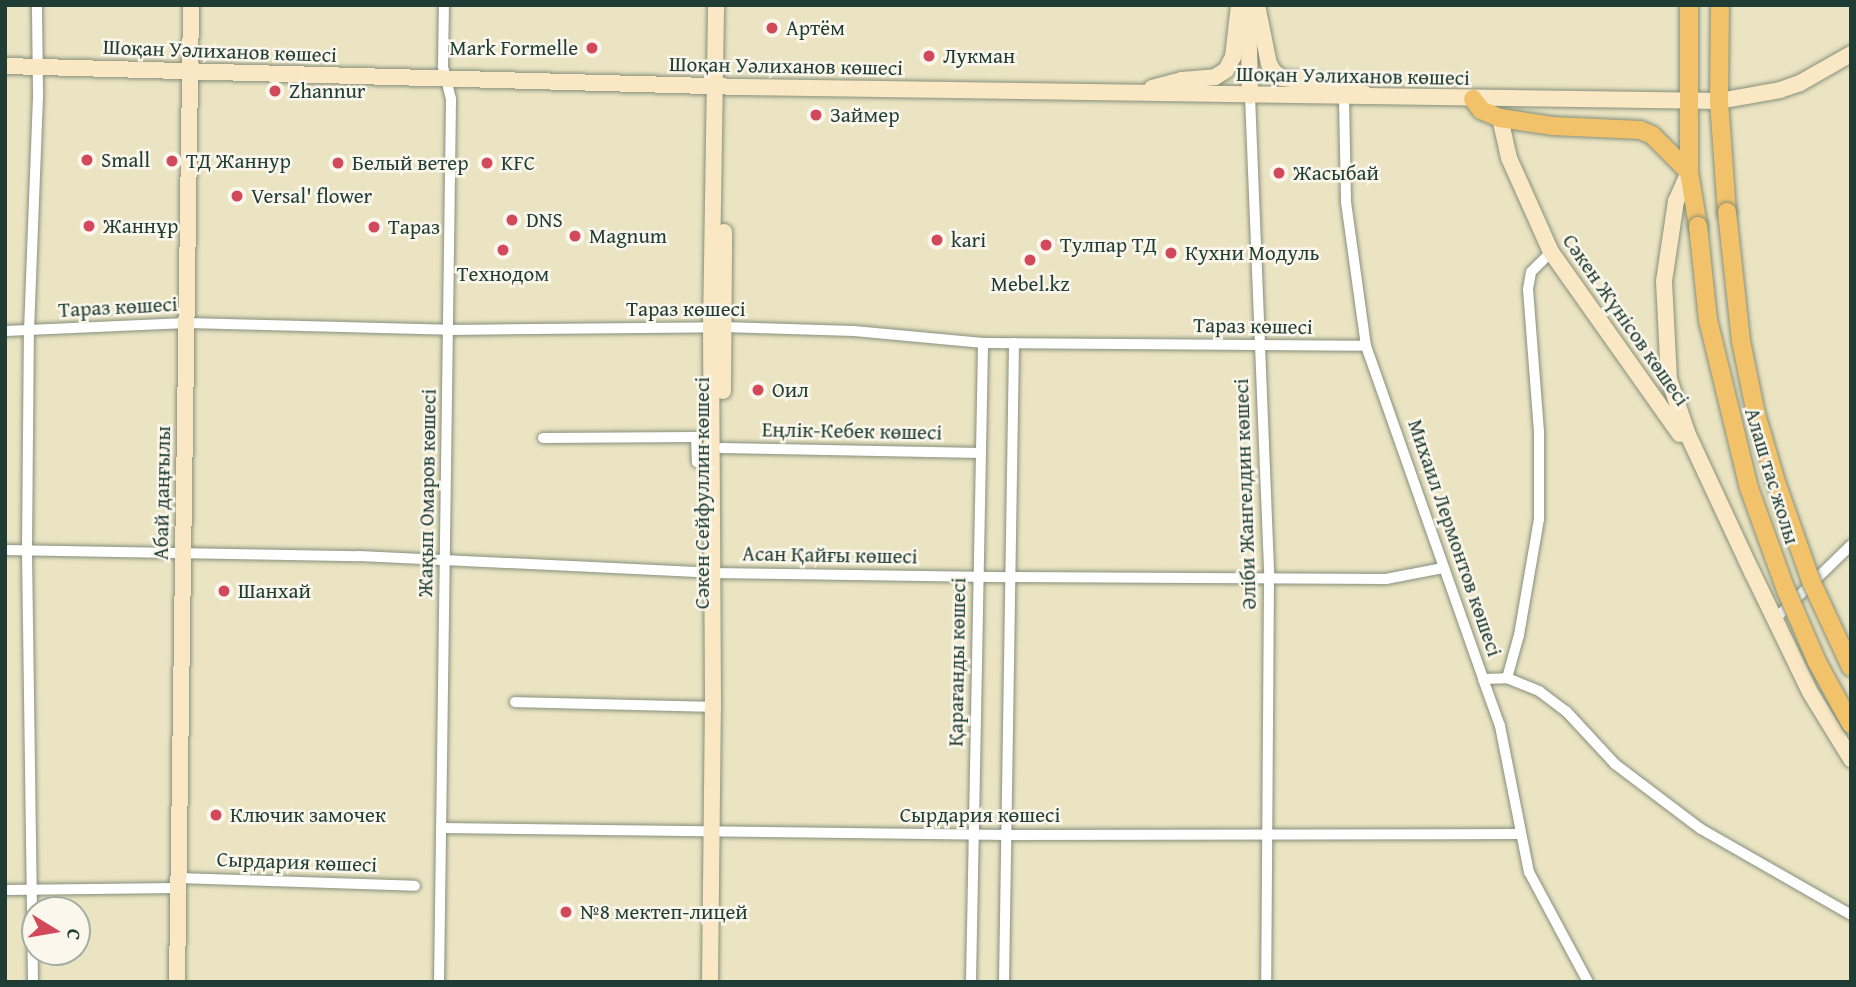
<!DOCTYPE html>
<meta charset="utf-8">
<style>
body{margin:0}
#map{position:relative;width:1856px;height:987px;overflow:hidden;background:#ebe4c3;font-family:"Gentium Book Plus",serif}
div>[style]{position:absolute}
.roads{filter:drop-shadow(0 0 2px #85907c) drop-shadow(0 0 2px #85907c)}
.street>*{height:10px;margin:-5px;padding:0 5px;transform-origin:5px;border-radius:5px;background:#fff}
.secondary>*{height:16px;margin:-8px;padding:0 8px;transform-origin:8px;border-radius:8px;background:#fae7c3}
.primary>*{height:18px;margin:-9px;padding:0 9px;transform-origin:9px;border-radius:9px;background:#f2c26a}
.bridges{filter:drop-shadow(0 0 2px #85907c) drop-shadow(0 0 2px #85907c)}
.primary-bridge>*{height:18px;margin:-9px;padding:0 9px;transform-origin:9px;border-radius:9px;background:#f2c26a}
.dots>*{width:19px;height:19px;translate:-50% -50%;box-sizing:border-box;border:4px solid #fbf7ec;border-radius:50%}
span{translate:-50% -50%;white-space:nowrap;text-align:center;line-height:1.15;-webkit-text-stroke:5px #fbf7ec;paint-order:stroke}
.poi-label{font-size:21px;color:#1f3d34}
.left{translate:0 -50%;text-align:left}
.right{translate:-100% -50%;text-align:right}
.street-label{font-size:21px;color:#1f3d34}
.frame{position:absolute;inset:0;border:7px solid #1f3d34;pointer-events:none}
.north{position:absolute;left:21px;top:896px;width:70px;height:70px;box-sizing:border-box;background:#fbf7ec;border:2px solid #a3ada2;border-radius:50%;rotate:101deg;font-size:19px;font-weight:700;line-height:28px;text-align:center;color:#1f3d34}
.north::after{content:'';display:block;margin:auto;width:24px;height:32px;background:#d1495b;clip-path:polygon(50% 0,100% 100%,50% 72%,0 100%)}
</style>
<div id="map">
<div class="roads">
<div class="street">
<div style="left:1250px;top:96px;width:483px;rotate:87.7deg"></div>
<div style="left:1269px;top:579px;width:403px;rotate:90.4deg"></div>
<div style="left:1344px;top:97px;width:105px;rotate:88.9deg"></div>
<div style="left:1346px;top:202px;width:145px;rotate:82.1deg"></div>
<div style="left:1366px;top:346px;width:353px;rotate:70.6deg"></div>
<div style="left:1483px;top:679px;width:24px;rotate:-2deg"></div>
<div style="left:1507px;top:678px;width:35px;rotate:22deg"></div>
<div style="left:1539px;top:691px;width:34px;rotate:37deg"></div>
<div style="left:1566px;top:711px;width:72px;rotate:47.2deg"></div>
<div style="left:1615px;top:764px;width:108px;rotate:37.1deg"></div>
<div style="left:1701px;top:829px;width:173px;rotate:29.8deg"></div>
<div style="left:5px;top:331px;width:182px;rotate:-2.5deg"></div>
<div style="left:187px;top:323px;width:262px;rotate:1.5deg"></div>
<div style="left:449px;top:330px;width:274px;rotate:-0.6deg"></div>
<div style="left:723px;top:327px;width:131px;rotate:1.7deg"></div>
<div style="left:854px;top:331px;width:130px;rotate:5.3deg"></div>
<div style="left:983px;top:343px;width:383px;rotate:0.4deg"></div>
<div style="left:543px;top:438px;width:153px;rotate:-0.4deg"></div>
<div style="left:696px;top:437px;width:25px;rotate:88deg"></div>
<div style="left:697px;top:462px;width:16px;rotate:4deg"></div>
<div style="left:722px;top:448px;width:259px;rotate:1.1deg"></div>
<div style="left:5px;top:550px;width:354px;rotate:1deg"></div>
<div style="left:359px;top:556px;width:354px;rotate:2.7deg"></div>
<div style="left:713px;top:573px;width:297px;rotate:0.8deg"></div>
<div style="left:1010px;top:577px;width:376px;rotate:0.3deg"></div>
<div style="left:1386px;top:579px;width:58px;rotate:-10.9deg"></div>
<div style="left:1775px;top:619px;width:106px;rotate:-44.2deg"></div>
<div style="left:1507px;top:678px;width:45px;rotate:-74.4deg"></div>
<div style="left:1519px;top:635px;width:118px;rotate:-80.2deg"></div>
<div style="left:1539px;top:519px;width:87px;rotate:-90deg"></div>
<div style="left:1539px;top:432px;width:143px;rotate:-94.4deg"></div>
<div style="left:1528px;top:289px;width:17px;rotate:-80deg"></div>
<div style="left:1531px;top:272px;width:28px;rotate:-45deg"></div>
<div style="left:1483px;top:679px;width:50px;rotate:70.1deg"></div>
<div style="left:1500px;top:726px;width:149px;rotate:78.8deg"></div>
<div style="left:1529px;top:872px;width:125px;rotate:61.8deg"></div>
<div style="left:515px;top:702px;width:198px;rotate:1.4deg"></div>
<div style="left:441px;top:828px;width:567px;rotate:0.71deg"></div>
<div style="left:1008px;top:835px;width:511px;rotate:-0.11deg"></div>
<div style="left:178px;top:878px;width:237px;rotate:1.9deg"></div>
<div style="left:5px;top:890px;width:173px;rotate:-0.7deg"></div>
<div style="left:33px;top:982px;width:433px;rotate:-90.8deg"></div>
<div style="left:27px;top:549px;width:218px;rotate:-89.5deg"></div>
<div style="left:29px;top:331px;width:239px;rotate:-87.8deg"></div>
<div style="left:38px;top:92px;width:87px;rotate:-90.7deg"></div>
<div style="left:439px;top:982px;width:883px;rotate:-89.22deg"></div>
<div style="left:451px;top:99px;width:34px;rotate:-104deg"></div>
<div style="left:443px;top:66px;width:61px;rotate:-89.1deg"></div>
<div style="left:971px;top:982px;width:639px;rotate:-88.92deg"></div>
<div style="left:1004px;top:982px;width:639px;rotate:-89.1deg"></div>
</div>
<div class="secondary">
<div style="left:1248px;top:5px;width:91px;rotate:88.7deg"></div>
<div style="left:1257px;top:5px;width:60px;rotate:78.5deg"></div>
<div style="left:1269px;top:64px;width:9px;rotate:58deg"></div>
<div style="left:1274px;top:72px;width:10px;rotate:37deg"></div>
<div style="left:1282px;top:78px;width:60px;rotate:5.7deg"></div>
<div style="left:1342px;top:84px;width:25px;rotate:23deg"></div>
<div style="left:5px;top:66px;width:737px;rotate:1.63deg"></div>
<div style="left:742px;top:87px;width:977px;rotate:0.82deg"></div>
<div style="left:1719px;top:101px;width:62px;rotate:-10.2deg"></div>
<div style="left:1780px;top:90px;width:21px;rotate:-19deg"></div>
<div style="left:1800px;top:83px;width:59px;rotate:-29.6deg"></div>
<div style="left:1152px;top:88px;width:31px;rotate:-15deg"></div>
<div style="left:1182px;top:80px;width:33px;rotate:-5deg"></div>
<div style="left:1215px;top:77px;width:13px;rotate:-32deg"></div>
<div style="left:1226px;top:70px;width:15px;rotate:-62deg"></div>
<div style="left:1233px;top:57px;width:52px;rotate:-83.4deg"></div>
<div style="left:1500px;top:118px;width:41px;rotate:77.3deg"></div>
<div style="left:1509px;top:158px;width:103px;rotate:65.9deg"></div>
<div style="left:1551px;top:252px;width:223px;rotate:54.7deg"></div>
<div style="left:1689px;top:172px;width:32px;rotate:114deg"></div>
<div style="left:1676px;top:201px;width:81px;rotate:98.5deg"></div>
<div style="left:1664px;top:281px;width:98px;rotate:87.1deg"></div>
<div style="left:1669px;top:379px;width:59px;rotate:71.3deg"></div>
<div style="left:1688px;top:435px;width:151px;rotate:65deg"></div>
<div style="left:1752px;top:572px;width:133px;rotate:64.2deg"></div>
<div style="left:1810px;top:692px;width:79px;rotate:58.5deg"></div>
<div style="left:723px;top:391px;width:159px;rotate:-89.6deg"></div>
<div style="left:177px;top:982px;width:977px;rotate:-89.18deg"></div>
<div style="left:710px;top:982px;width:275px;rotate:-89.4deg"></div>
<div style="left:713px;top:707px;width:379px;rotate:-90.3deg"></div>
<div style="left:711px;top:328px;width:323px;rotate:-89.1deg"></div>
</div>
<div class="primary">
<div style="left:1689px;top:5px;width:167px;rotate:90deg"></div>
<div style="left:1689px;top:172px;width:55px;rotate:80.5deg"></div>
<div style="left:1720px;top:5px;width:96px;rotate:90.6deg"></div>
<div style="left:1719px;top:101px;width:111px;rotate:85.9deg"></div>
<div style="left:1473px;top:99px;width:14px;rotate:54deg"></div>
<div style="left:1481px;top:110px;width:21px;rotate:23deg"></div>
<div style="left:1500px;top:118px;width:54px;rotate:8.6deg"></div>
<div style="left:1553px;top:126px;width:87px;rotate:2.6deg"></div>
<div style="left:1640px;top:130px;width:13px;rotate:23deg"></div>
<div style="left:1652px;top:135px;width:52px;rotate:45deg"></div>
</div>
</div>
<div class="bridges">
<div class="primary-bridge">
<div style="left:1727px;top:212px;width:130px;rotate:83.8deg"></div>
<div style="left:1741px;top:341px;width:75px;rotate:78.4deg"></div>
<div style="left:1756px;top:414px;width:71px;rotate:73.6deg"></div>
<div style="left:1776px;top:482px;width:105px;rotate:70.5deg"></div>
<div style="left:1811px;top:581px;width:95px;rotate:65.1deg"></div>
<div style="left:1698px;top:226px;width:95px;rotate:83.9deg"></div>
<div style="left:1708px;top:320px;width:173px;rotate:76.3deg"></div>
<div style="left:1749px;top:488px;width:109px;rotate:70.1deg"></div>
<div style="left:1786px;top:590px;width:78px;rotate:66.7deg"></div>
<div style="left:1817px;top:662px;width:71px;rotate:61.3deg"></div>
</div>
</div>
<div class="dots">
<div style="left:772px;top:28px;background:#d1495b"></div>
<div style="left:592px;top:48px;background:#d1495b"></div>
<div style="left:929px;top:56px;background:#d1495b"></div>
<div style="left:275px;top:91px;background:#d1495b"></div>
<div style="left:816px;top:115px;background:#d1495b"></div>
<div style="left:87px;top:160px;background:#d1495b"></div>
<div style="left:172px;top:161px;background:#d1495b"></div>
<div style="left:338px;top:163px;background:#d1495b"></div>
<div style="left:487px;top:163px;background:#d1495b"></div>
<div style="left:1279px;top:173px;background:#d1495b"></div>
<div style="left:237px;top:196px;background:#d1495b"></div>
<div style="left:512px;top:220px;background:#d1495b"></div>
<div style="left:89px;top:226px;background:#d1495b"></div>
<div style="left:374px;top:227px;background:#d1495b"></div>
<div style="left:575px;top:236px;background:#d1495b"></div>
<div style="left:937px;top:240px;background:#d1495b"></div>
<div style="left:1046px;top:245px;background:#d1495b"></div>
<div style="left:503px;top:250px;background:#d1495b"></div>
<div style="left:1171px;top:253px;background:#d1495b"></div>
<div style="left:1030px;top:260px;background:#d1495b"></div>
<div style="left:758px;top:390px;background:#d1495b"></div>
<div style="left:224px;top:591px;background:#d1495b"></div>
<div style="left:216px;top:815px;background:#d1495b"></div>
<div style="left:566px;top:912px;background:#d1495b"></div>
</div>
<div class="poi-label">
<span class="left" style="left:786px;top:28px">Артём</span>
<span class="right" style="left:578px;top:48px">Mark Formelle</span>
<span class="left" style="left:943px;top:56px">Лукман</span>
<span class="left" style="left:289px;top:91px">Zhannur</span>
<span class="left" style="left:830px;top:115px">Займер</span>
<span class="left" style="left:101px;top:160px">Small</span>
<span class="left" style="left:186px;top:161px">ТД Жаннур</span>
<span class="left" style="left:352px;top:163px">Белый ветер</span>
<span class="left" style="left:501px;top:163px">KFC</span>
<span class="left" style="left:1293px;top:173px">Жасыбай</span>
<span class="left" style="left:251px;top:196px">Versal' flower</span>
<span class="left" style="left:526px;top:220px">DNS</span>
<span class="left" style="left:103px;top:226px">Жаннұр</span>
<span class="left" style="left:388px;top:227px">Тараз</span>
<span class="left" style="left:589px;top:236px">Magnum</span>
<span class="left" style="left:951px;top:240px">kari</span>
<span class="left" style="left:1060px;top:245px">Тулпар ТД</span>
<span class="left" style="left:1185px;top:253px">Кухни Модуль</span>
<span style="left:503px;top:274px">Технодом</span>
<span style="left:1030px;top:284px">Mebel.kz</span>
<span class="left" style="left:772px;top:390px">Оил</span>
<span class="left" style="left:238px;top:591px">Шанхай</span>
<span class="left" style="left:230px;top:815px">Ключик замочек</span>
<span class="left" style="left:580px;top:912px">№8 мектеп-лицей</span>
</div>
<div class="street-label">
<span style="left:220px;top:51px;rotate:2deg">Шоқан Уәлиханов көшесі</span>
<span style="left:786px;top:66px;rotate:1deg">Шоқан Уәлиханов көшесі</span>
<span style="left:1353px;top:76px;rotate:1deg">Шоқан Уәлиханов көшесі</span>
<span style="left:118px;top:307px;rotate:-3deg">Тараз көшесі</span>
<span style="left:686px;top:309px">Тараз көшесі</span>
<span style="left:1626px;top:320px;rotate:55deg">Сәкен Жүнісов көшесі</span>
<span style="left:1253px;top:326px;rotate:1deg">Тараз көшесі</span>
<span style="left:852px;top:431px;rotate:1deg">Еңлік-Кебек көшесі</span>
<span style="left:1772px;top:476px;rotate:73deg">Алаш тас жолы</span>
<span style="left:162px;top:493px;rotate:-89deg">Абай даңғылы</span>
<span style="left:427px;top:493px;rotate:-89deg">Жақып Омаров көшесі</span>
<span style="left:702px;top:493px;rotate:-90deg">Сәкен Сейфуллин көшесі</span>
<span style="left:1245px;top:494px;rotate:-92deg">Әліби Жангелдин көшесі</span>
<span style="left:1455px;top:538px;rotate:71deg">Михаил Лермонтов көшесі</span>
<span style="left:830px;top:555px;rotate:1deg">Асан Қайғы көшесі</span>
<span style="left:957px;top:662px;rotate:-89deg">Қарағанды көшесі</span>
<span style="left:980px;top:815px">Сырдария көшесі</span>
<span style="left:297px;top:862px;rotate:2deg">Сырдария көшесі</span>
</div>
<div class="frame"></div>
<div class="north">С</div>
</div>
